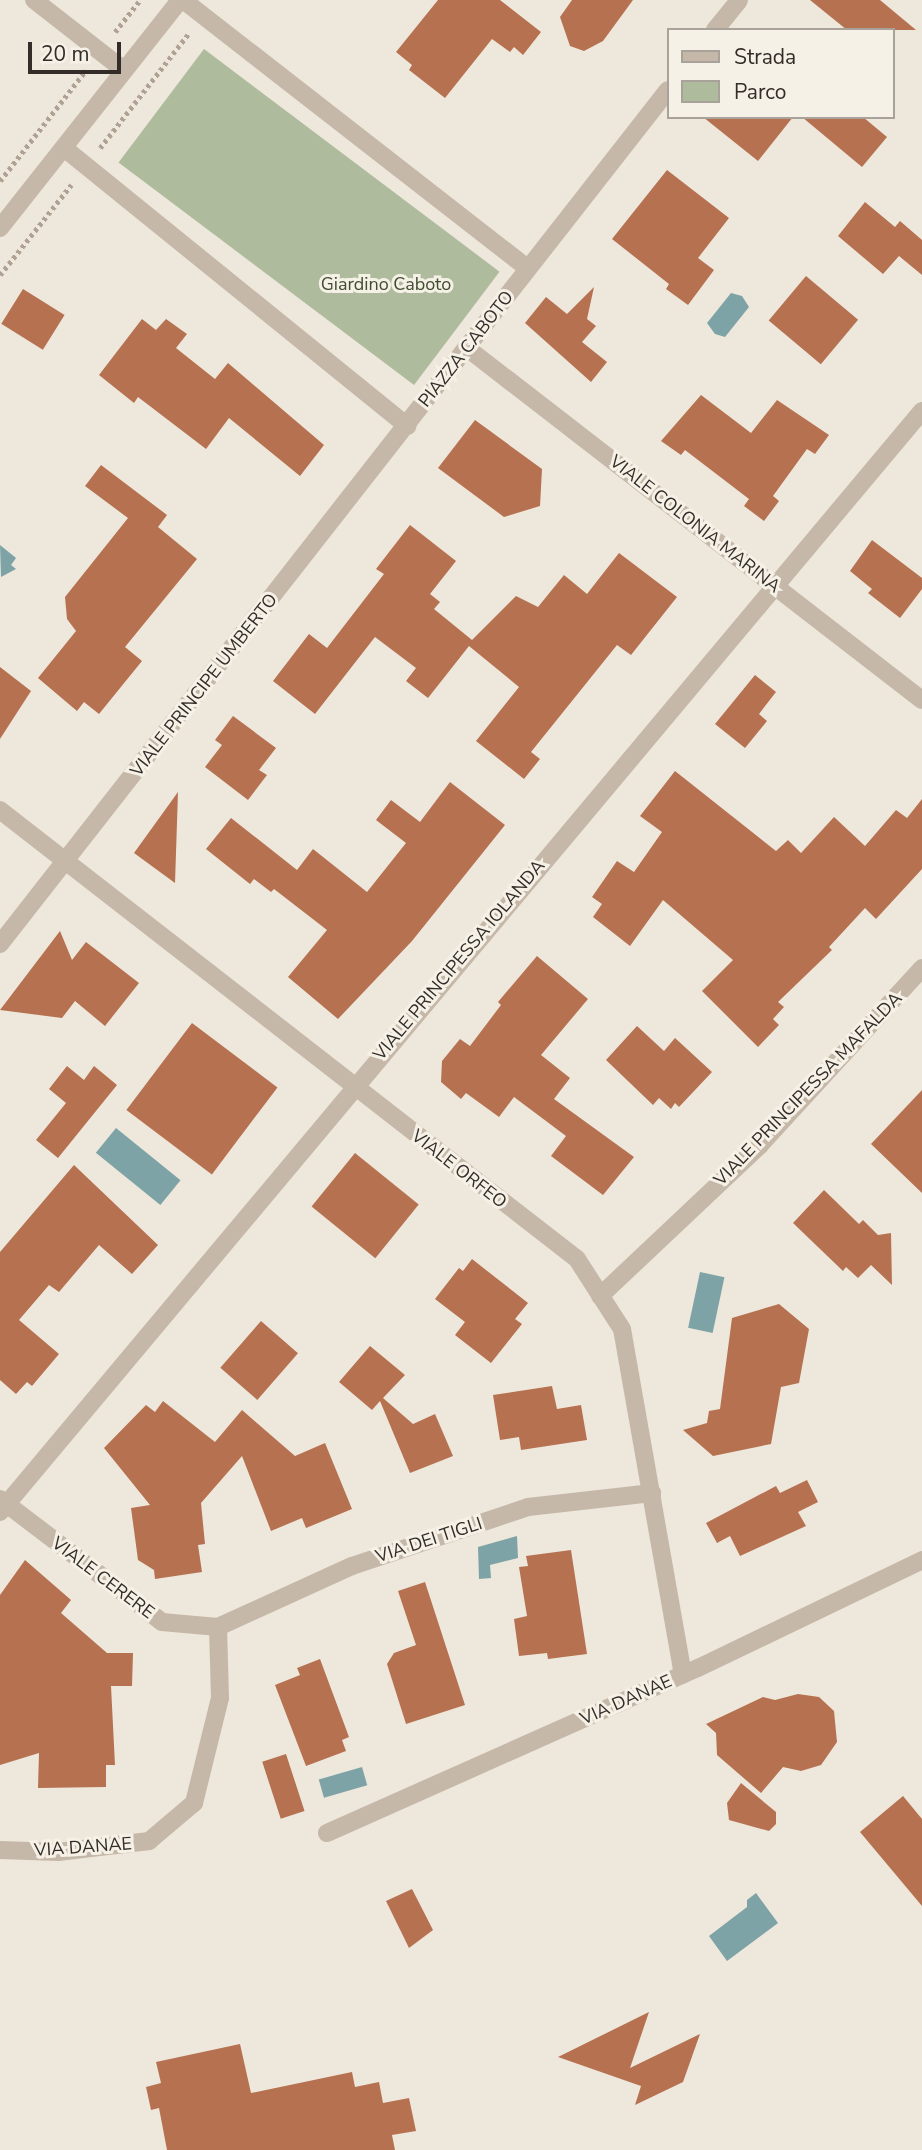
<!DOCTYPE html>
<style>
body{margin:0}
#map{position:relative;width:922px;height:2150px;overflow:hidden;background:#eee7db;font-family:"Nunito Sans",sans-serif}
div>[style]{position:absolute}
.green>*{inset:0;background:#afbb9d;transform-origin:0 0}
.water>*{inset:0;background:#7ea3a7;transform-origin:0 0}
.building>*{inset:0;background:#b67151;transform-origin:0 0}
.path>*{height:4.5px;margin-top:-2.25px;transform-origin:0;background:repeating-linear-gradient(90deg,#b0a293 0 3.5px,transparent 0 7px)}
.minor>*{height:18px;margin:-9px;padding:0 9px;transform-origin:9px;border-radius:9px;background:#c5b8a9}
.tertiary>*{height:18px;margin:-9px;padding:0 9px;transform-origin:9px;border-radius:9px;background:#c5b8a9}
span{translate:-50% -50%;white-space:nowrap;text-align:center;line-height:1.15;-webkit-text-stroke:6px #f6f1e7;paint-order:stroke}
.park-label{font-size:18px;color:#404e2f}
.street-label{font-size:18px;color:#332c28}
.legend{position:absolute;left:667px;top:28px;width:228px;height:91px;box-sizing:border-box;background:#f6f1e7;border:2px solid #a8a29b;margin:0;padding:9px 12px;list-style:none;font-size:21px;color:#332c28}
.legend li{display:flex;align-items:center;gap:14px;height:35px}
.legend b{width:35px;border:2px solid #a8a29b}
.scale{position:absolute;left:28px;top:42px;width:93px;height:32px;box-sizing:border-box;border:4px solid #332c28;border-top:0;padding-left:9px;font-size:21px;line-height:24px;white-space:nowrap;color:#332c28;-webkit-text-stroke:5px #f6f1e7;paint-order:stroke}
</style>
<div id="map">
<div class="green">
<div style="left:204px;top:49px;width:370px;height:142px;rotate:37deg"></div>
</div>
<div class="water">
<div style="clip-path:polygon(731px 293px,742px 296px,749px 307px,725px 337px,715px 334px,707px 323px)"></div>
<div style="clip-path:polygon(0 545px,16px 558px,11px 565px,16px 569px,1px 577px)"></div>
<div style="left:116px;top:1128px;width:83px;height:32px;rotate:39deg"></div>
<div style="left:700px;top:1272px;width:25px;height:57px;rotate:12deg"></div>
<div style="clip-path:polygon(517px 1536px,518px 1558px,490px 1565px,491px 1578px,479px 1579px,478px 1547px)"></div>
<div style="left:362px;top:1767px;width:19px;height:45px;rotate:74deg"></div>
<div style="clip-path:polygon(756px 1893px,778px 1923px,727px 1961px,709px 1936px,747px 1907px,747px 1900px)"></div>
</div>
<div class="building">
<div style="clip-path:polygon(438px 0,500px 0,541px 32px,523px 55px,514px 47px,510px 52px,492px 39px,445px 98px,409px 70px,412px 65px,396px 52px)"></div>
<div style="clip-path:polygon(572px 0,633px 0,603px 41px,584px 51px,570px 46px,560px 17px)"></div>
<div style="clip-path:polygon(810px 0,880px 0,916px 30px,847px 30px)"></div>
<div style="clip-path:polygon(703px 117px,793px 117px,758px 161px)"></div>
<div style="clip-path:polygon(802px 117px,863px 117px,887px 137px,862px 167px)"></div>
<div style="clip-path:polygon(667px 170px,729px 218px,698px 258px,714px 270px,688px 305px,666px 289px,669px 284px,612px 239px)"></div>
<div style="clip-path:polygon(865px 202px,895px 227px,900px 221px,922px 240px,922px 275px,899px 256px,883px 274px,838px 236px)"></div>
<div style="left:806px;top:276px;width:68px;height:58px;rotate:40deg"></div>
<div style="clip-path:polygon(594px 287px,587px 319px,596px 326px,582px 342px,607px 362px,591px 382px,525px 323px,546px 297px,567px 314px)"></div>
<div style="left:23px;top:289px;width:49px;height:41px;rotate:32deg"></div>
<div style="clip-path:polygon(142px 319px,156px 330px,166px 319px,187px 334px,176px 348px,215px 379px,228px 363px,324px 445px,300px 476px,229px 418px,206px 449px,138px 397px,134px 403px,99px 375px)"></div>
<div style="clip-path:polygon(701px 395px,751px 433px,777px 400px,829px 435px,815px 454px,807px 449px,773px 496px,779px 501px,764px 521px,744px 506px,749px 499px,685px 450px,681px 455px,661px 441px)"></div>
<div style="clip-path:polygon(475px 420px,542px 469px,540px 506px,504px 517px,438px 468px)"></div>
<div style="clip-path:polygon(101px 465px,167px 515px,158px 527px,197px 559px,125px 647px,142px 661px,99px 714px,84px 702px,77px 711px,38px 678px,76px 631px,67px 619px,65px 597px,128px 518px,85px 486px)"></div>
<div style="clip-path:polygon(410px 525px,456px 561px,430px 594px,440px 602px,434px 609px,472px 640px,516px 596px,538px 607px,564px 575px,587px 594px,619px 553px,677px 597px,631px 655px,617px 645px,531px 752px,540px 759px,524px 779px,476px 741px,519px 687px,469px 646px,428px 698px,406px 681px,416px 668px,375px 637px,315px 714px,273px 681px,309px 634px,327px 648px,384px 574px,376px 569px)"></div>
<div style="clip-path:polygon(872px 540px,922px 578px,922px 589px,900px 618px,868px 593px,872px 589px,850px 571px)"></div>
<div style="clip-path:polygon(0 667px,31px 691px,0 739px)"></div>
<div style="clip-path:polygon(755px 675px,776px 692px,759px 714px,767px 721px,745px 748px,715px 724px)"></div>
<div style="clip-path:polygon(233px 716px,276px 748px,259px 770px,267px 775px,248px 800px,205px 767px,222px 745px,215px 740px)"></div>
<div style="clip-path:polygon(675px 771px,776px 851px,788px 840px,801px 853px,834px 817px,865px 846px,896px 810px,907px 818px,922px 799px,922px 869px,876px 919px,865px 908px,829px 947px,832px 950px,778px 1002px,784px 1007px,773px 1019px,779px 1025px,758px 1047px,702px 991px,733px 960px,663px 900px,630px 946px,593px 917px,602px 904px,592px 897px,617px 861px,634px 872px,662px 832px,640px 816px)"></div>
<div style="clip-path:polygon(450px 782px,505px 825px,412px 941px,338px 1019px,288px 977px,327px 930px,274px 889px,271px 892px,254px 879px,250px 884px,206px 849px,231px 818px,297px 870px,313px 849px,367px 892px,406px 843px,376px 820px,391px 800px,420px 822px)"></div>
<div style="clip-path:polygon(178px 792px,175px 883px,134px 853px)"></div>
<div style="clip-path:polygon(60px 931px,72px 960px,86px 942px,139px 983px,105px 1026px,75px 1001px,62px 1018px,0 1010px)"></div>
<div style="clip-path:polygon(537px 956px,588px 999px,541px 1055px,570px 1078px,554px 1099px,634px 1157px,603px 1195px,551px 1156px,566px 1136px,514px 1097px,499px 1117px,466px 1093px,461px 1099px,441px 1082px,442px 1061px,460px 1039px,470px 1046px,501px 1005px,498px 1002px)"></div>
<div style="left:192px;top:1023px;width:107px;height:109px;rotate:37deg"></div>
<div style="clip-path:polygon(637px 1026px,664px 1051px,675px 1038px,712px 1072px,679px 1107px,675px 1103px,671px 1109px,659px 1098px,653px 1105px,606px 1060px)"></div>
<div style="clip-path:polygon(67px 1066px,84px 1080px,94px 1066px,117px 1085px,58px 1158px,36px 1140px,66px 1103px,49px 1089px)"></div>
<div style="clip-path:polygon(922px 1090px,922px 1193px,871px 1144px)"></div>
<div style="left:355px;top:1153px;width:82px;height:69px;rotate:39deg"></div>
<div style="clip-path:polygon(74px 1165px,158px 1245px,132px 1274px,99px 1245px,59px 1292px,49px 1285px,19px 1320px,59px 1354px,32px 1386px,27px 1382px,16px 1394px,0 1380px,0 1252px)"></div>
<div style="clip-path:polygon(824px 1190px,859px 1224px,863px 1220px,878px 1235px,891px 1233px,892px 1285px,871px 1265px,858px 1278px,846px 1267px,843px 1271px,793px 1223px)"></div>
<div style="clip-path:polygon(472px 1259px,528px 1303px,515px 1319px,522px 1324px,491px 1363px,455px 1335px,465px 1322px,435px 1299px,459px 1268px,463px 1271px)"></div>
<div style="clip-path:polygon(779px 1304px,809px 1329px,799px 1383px,781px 1387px,771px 1444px,713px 1456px,683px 1430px,707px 1423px,709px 1411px,720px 1409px,732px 1318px)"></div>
<div style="left:261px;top:1321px;width:49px;height:62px;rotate:41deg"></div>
<div style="clip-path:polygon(370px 1346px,405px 1375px,383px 1398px,413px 1424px,435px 1414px,453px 1456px,410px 1473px,380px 1401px,372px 1410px,339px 1382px)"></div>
<div style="clip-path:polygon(552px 1386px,557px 1409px,581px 1405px,587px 1440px,521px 1450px,519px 1437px,500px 1440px,493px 1395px)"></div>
<div style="clip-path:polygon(163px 1401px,215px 1442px,242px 1410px,295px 1456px,325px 1443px,352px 1509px,306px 1528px,302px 1518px,271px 1531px,242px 1456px,201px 1503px,205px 1544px,198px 1545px,202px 1572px,155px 1579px,154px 1570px,138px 1560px,131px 1508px,150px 1505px,104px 1448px,146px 1405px,155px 1412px)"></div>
<div style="clip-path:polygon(807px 1480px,818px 1502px,798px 1512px,806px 1526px,740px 1556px,730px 1536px,717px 1543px,706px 1523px,776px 1486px,780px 1493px)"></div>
<div style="clip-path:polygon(571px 1550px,587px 1654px,548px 1659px,547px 1653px,519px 1656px,514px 1619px,527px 1616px,519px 1567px,528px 1566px,526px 1556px)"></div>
<div style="clip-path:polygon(25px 1560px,71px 1600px,61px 1613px,107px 1653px,133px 1653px,132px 1686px,111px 1686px,115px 1765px,106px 1765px,106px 1787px,38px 1788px,39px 1753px,0 1765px,0 1595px)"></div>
<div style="clip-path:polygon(425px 1582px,465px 1705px,406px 1724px,387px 1664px,394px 1653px,416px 1645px,398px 1591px)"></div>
<div style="clip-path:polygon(320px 1659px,349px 1737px,342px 1740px,346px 1751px,306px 1766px,275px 1685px,300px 1675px,297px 1668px)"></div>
<div style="clip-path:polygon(798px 1694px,819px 1697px,834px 1711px,837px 1742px,821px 1765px,801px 1771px,783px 1767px,761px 1793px,717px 1755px,716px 1733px,706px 1724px,763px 1697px,775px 1700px)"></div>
<div style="left:286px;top:1754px;width:60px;height:25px;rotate:72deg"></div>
<div style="clip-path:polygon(741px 1783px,776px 1812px,776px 1824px,769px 1831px,729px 1820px,727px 1803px)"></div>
<div style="clip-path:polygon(903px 1796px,922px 1819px,922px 1906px,860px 1832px)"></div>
<div style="clip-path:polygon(412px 1889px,433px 1930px,409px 1948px,386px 1901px)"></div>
<div style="clip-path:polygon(649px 2012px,630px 2068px,700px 2034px,683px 2082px,635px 2105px,641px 2086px,558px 2057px)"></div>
<div style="clip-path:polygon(240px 2044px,251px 2093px,352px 2072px,355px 2087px,379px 2082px,383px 2103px,409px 2098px,416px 2131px,392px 2135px,395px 2150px,167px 2150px,159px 2108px,151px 2110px,146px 2087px,161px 2083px,156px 2062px)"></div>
</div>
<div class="path">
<div style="left:115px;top:32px;width:41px;rotate:-52deg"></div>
<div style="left:100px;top:148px;width:145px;rotate:-52.3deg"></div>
<div style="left:0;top:181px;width:140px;rotate:-52.2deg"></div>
<div style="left:0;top:275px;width:115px;rotate:-51.7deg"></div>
</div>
<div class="minor">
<div style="left:34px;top:0;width:114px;rotate:37.9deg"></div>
<div style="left:183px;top:0;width:437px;rotate:37.9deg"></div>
<div style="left:715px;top:30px;width:38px;rotate:-51deg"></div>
<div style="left:64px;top:148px;width:442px;rotate:39deg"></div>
<div style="left:467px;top:348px;width:575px;rotate:37.73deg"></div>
<div style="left:0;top:810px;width:731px;rotate:37.89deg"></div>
<div style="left:577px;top:1259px;width:83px;rotate:57.3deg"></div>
<div style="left:622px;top:1329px;width:351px;rotate:80deg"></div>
<div style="left:0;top:944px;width:1084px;rotate:-51.97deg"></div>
<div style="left:600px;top:1296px;width:220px;rotate:-43.3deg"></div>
<div style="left:760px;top:1145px;width:240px;rotate:-47.5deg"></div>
<div style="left:0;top:1499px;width:203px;rotate:37.2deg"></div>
<div style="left:162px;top:1622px;width:56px;rotate:5.1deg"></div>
<div style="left:0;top:1512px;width:1436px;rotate:-50.06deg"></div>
<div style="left:218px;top:1627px;width:147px;rotate:-24.5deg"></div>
<div style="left:352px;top:1566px;width:186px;rotate:-18.5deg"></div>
<div style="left:528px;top:1507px;width:125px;rotate:-6.4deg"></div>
<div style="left:327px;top:1833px;width:406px;rotate:-24deg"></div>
<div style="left:698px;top:1668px;width:249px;rotate:-25.7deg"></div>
<div style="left:0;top:1850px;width:58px;rotate:2deg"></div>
<div style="left:58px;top:1852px;width:92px;rotate:-6.9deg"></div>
<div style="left:149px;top:1841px;width:59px;rotate:-40.2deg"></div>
<div style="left:194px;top:1803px;width:108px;rotate:-76.1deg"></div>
<div style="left:220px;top:1698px;width:71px;rotate:-91.6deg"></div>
</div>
<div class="tertiary">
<div style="left:0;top:228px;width:290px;rotate:-51.7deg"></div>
</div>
<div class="park-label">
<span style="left:386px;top:284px">Giardino Caboto</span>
</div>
<div class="street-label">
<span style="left:466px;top:349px;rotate:-52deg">PIAZZA CABOTO</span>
<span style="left:695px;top:524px;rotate:38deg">VIALE COLONIA MARINA</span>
<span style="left:204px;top:685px;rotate:-52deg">VIALE PRINCIPE UMBERTO</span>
<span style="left:459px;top:960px;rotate:-50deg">VIALE PRINCIPESSA IOLANDA</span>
<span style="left:808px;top:1089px;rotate:-46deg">VIALE PRINCIPESSA MAFALDA</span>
<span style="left:459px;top:1169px;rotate:38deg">VIALE ORFEO</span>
<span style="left:429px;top:1540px;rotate:-18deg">VIA DEI TIGLI</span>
<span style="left:103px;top:1578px;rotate:37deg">VIALE CERERE</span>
<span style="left:626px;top:1700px;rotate:-24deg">VIA DANAE</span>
<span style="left:83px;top:1847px;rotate:-4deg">VIA DANAE</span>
</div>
<ul class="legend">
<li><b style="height:9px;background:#c5b8a9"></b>Strada</li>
<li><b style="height:19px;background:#afbb9d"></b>Parco</li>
</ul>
<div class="scale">20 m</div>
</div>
